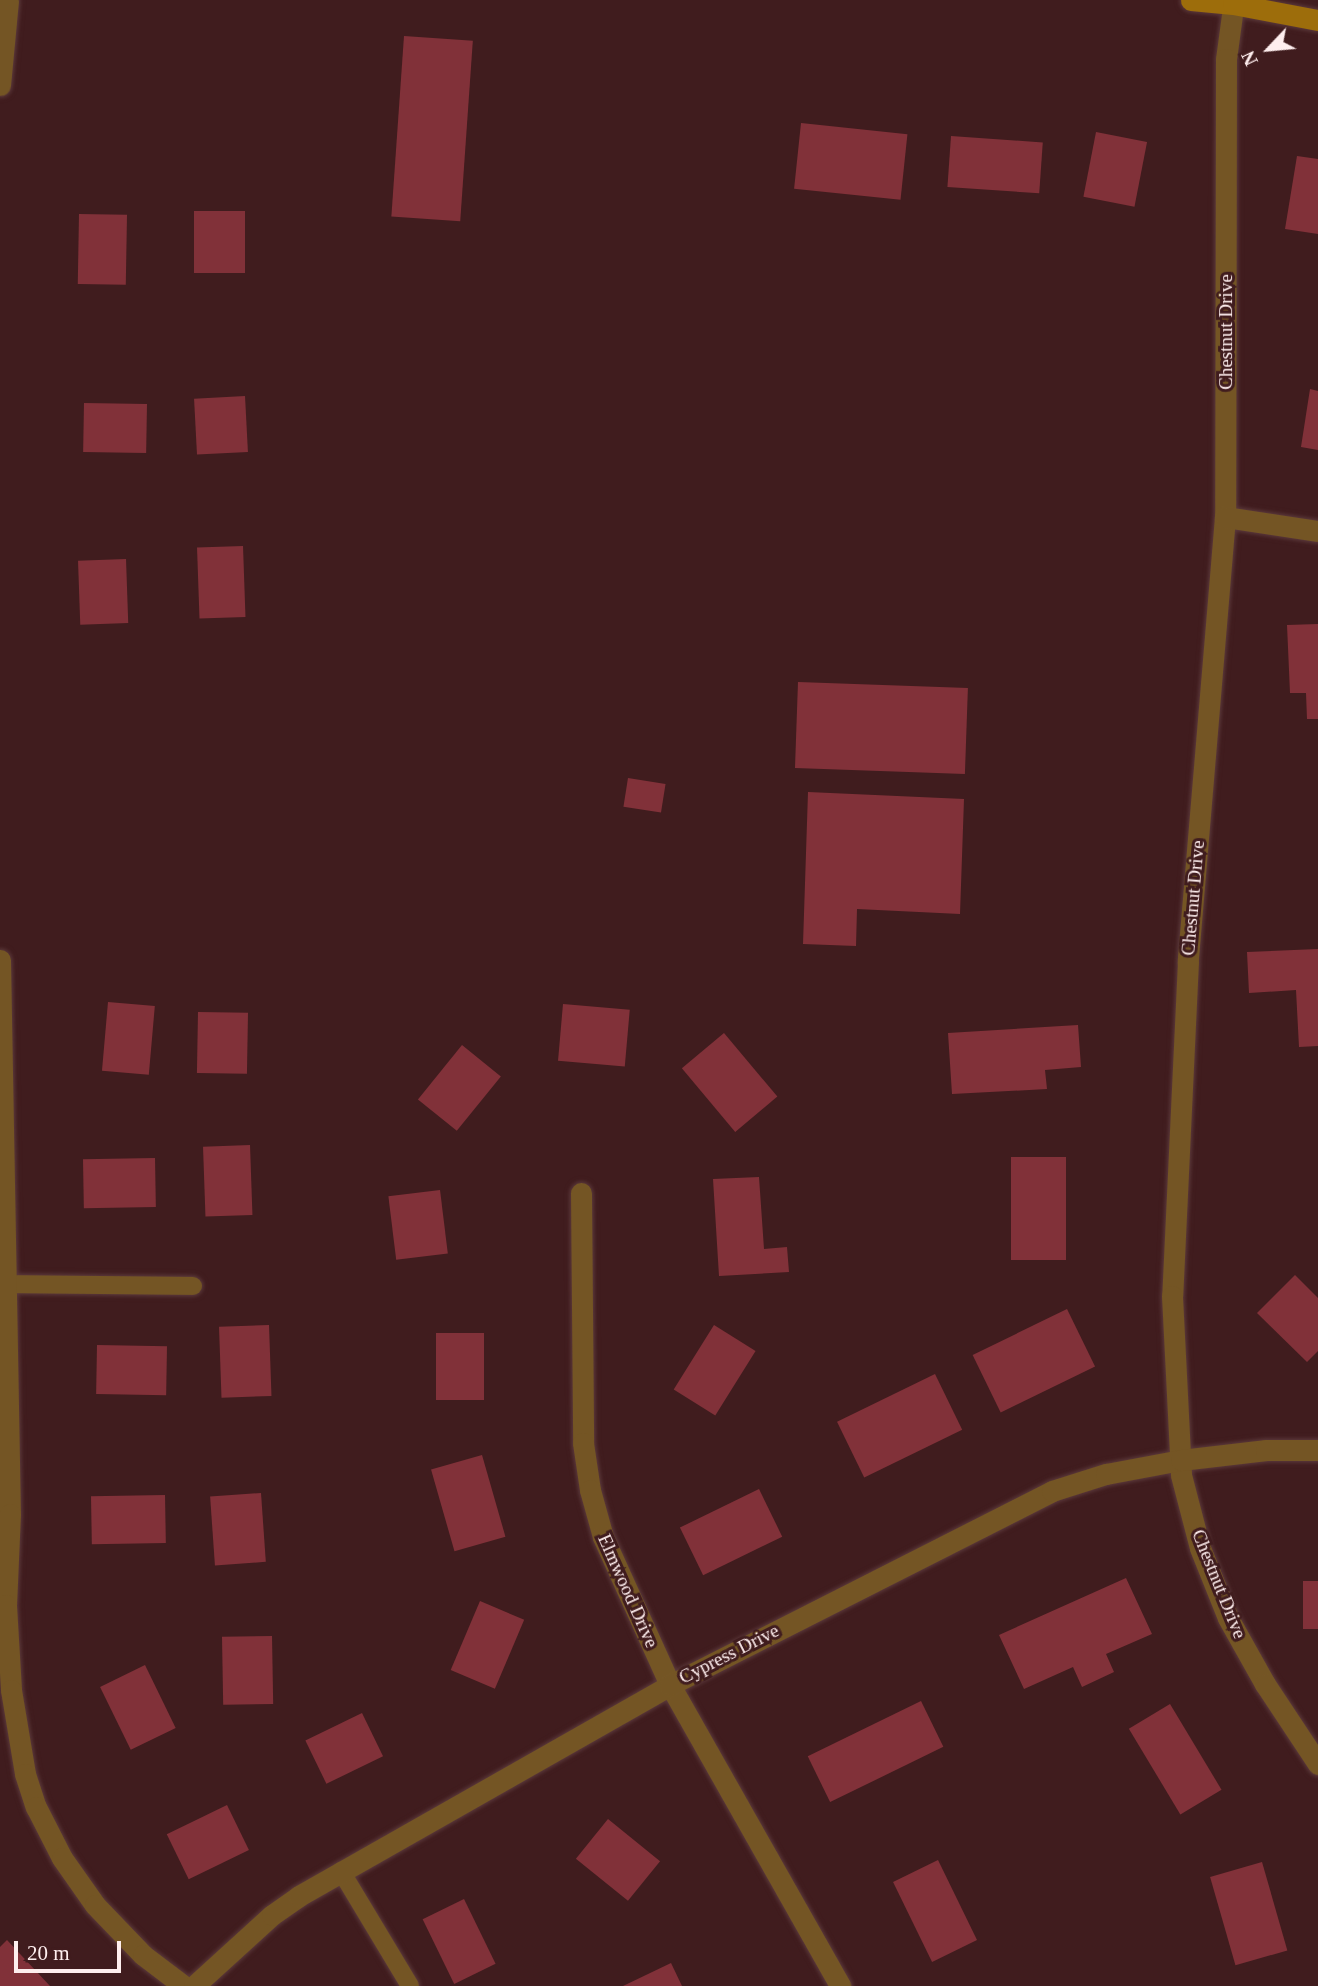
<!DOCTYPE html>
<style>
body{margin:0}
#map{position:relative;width:1318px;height:1986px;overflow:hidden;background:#401c1e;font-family:"Times New Roman",serif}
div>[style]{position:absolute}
.building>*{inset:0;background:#813139;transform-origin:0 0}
.roads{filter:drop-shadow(0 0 2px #5b393b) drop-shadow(0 0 2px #5b393b)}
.service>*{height:18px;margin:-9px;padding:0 9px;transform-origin:9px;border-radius:9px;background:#745524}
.minor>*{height:21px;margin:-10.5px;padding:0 10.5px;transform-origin:10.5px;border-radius:10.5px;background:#745524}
.secondary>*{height:21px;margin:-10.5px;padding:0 10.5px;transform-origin:10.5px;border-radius:10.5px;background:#9d6d0b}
span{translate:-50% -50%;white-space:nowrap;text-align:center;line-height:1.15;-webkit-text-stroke:6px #401c1e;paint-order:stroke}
.street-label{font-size:19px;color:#feeeee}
.north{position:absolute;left:1234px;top:14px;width:70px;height:70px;-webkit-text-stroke:5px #401c1e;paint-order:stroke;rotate:244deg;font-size:19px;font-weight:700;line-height:28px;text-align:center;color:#feeeee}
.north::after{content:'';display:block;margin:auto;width:24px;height:32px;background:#feeeee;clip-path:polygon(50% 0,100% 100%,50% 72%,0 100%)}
.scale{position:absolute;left:14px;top:1941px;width:107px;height:32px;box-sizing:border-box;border:4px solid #feeeee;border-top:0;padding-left:9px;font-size:21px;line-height:24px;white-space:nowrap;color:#feeeee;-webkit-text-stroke:5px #401c1e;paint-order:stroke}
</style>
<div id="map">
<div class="building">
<div style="left:404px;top:36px;width:69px;height:181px;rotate:4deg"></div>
<div style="left:801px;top:123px;width:107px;height:66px;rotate:6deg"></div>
<div style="left:1096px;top:132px;width:52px;height:66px;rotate:11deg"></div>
<div style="left:951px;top:136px;width:92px;height:51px;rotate:4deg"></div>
<div style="clip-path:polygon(1297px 156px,1318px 159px,1318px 234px,1285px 229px)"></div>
<div style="left:194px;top:211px;width:51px;height:62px"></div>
<div style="left:79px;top:214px;width:48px;height:70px;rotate:1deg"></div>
<div style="clip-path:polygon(1310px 389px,1318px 391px,1318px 450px,1301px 447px)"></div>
<div style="left:245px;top:396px;width:56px;height:51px;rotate:87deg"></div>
<div style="left:84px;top:403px;width:63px;height:49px;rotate:1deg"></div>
<div style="left:243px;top:546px;width:71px;height:46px;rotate:88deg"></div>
<div style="left:126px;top:559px;width:64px;height:48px;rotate:88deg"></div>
<div style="clip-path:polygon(1318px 624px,1318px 719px,1307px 719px,1306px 693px,1290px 693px,1287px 625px)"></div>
<div style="left:798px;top:682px;width:170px;height:86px;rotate:2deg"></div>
<div style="left:628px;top:778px;width:38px;height:29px;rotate:9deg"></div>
<div style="clip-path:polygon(808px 792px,964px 799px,960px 914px,857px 909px,856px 946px,803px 944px)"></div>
<div style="clip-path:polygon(1318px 949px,1318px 1046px,1299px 1047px,1296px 990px,1249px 993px,1247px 952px)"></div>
<div style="left:108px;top:1002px;width:47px;height:69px;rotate:5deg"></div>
<div style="left:563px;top:1004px;width:67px;height:57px;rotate:5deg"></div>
<div style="left:198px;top:1012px;width:50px;height:61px;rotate:1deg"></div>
<div style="clip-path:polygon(1078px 1025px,1081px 1067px,1045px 1070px,1047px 1089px,952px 1094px,948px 1033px)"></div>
<div style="left:724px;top:1033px;width:83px;height:55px;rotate:50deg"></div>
<div style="left:462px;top:1045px;width:50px;height:70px;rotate:39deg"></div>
<div style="left:250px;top:1145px;width:70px;height:47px;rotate:88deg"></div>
<div style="left:1011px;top:1157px;width:55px;height:103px"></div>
<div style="left:155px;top:1158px;width:49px;height:72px;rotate:89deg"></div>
<div style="clip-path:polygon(759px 1177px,764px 1249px,787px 1247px,789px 1272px,719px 1276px,713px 1179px)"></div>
<div style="left:440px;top:1190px;width:64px;height:52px;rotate:83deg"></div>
<div style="clip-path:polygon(1295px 1275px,1318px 1298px,1318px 1351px,1307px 1362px,1257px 1313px)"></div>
<div style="left:1067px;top:1309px;width:64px;height:105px;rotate:64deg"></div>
<div style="left:269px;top:1325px;width:71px;height:50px;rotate:88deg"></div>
<div style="left:714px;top:1325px;width:49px;height:76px;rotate:32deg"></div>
<div style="left:436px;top:1333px;width:48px;height:67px"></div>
<div style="left:97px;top:1345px;width:70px;height:49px;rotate:1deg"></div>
<div style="left:935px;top:1374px;width:62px;height:109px;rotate:64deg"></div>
<div style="left:482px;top:1455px;width:85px;height:53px;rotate:74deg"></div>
<div style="left:759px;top:1489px;width:53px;height:88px;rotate:64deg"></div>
<div style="left:261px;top:1493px;width:69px;height:51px;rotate:86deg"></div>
<div style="left:165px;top:1495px;width:48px;height:74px;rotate:89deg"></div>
<div style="clip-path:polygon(1126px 1578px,1152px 1634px,1106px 1654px,1114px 1672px,1082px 1687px,1073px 1667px,1024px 1689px,999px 1635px)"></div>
<div style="left:1303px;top:1581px;width:15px;height:48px"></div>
<div style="left:480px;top:1601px;width:48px;height:75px;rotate:23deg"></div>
<div style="left:272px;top:1636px;width:68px;height:50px;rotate:89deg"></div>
<div style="left:145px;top:1665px;width:70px;height:50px;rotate:64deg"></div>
<div style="left:921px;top:1701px;width:51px;height:126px;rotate:64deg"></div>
<div style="left:1170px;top:1704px;width:100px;height:48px;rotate:59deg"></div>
<div style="left:362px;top:1713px;width:48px;height:63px;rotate:64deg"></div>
<div style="left:227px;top:1805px;width:50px;height:67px;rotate:64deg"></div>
<div style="left:608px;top:1819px;width:67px;height:51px;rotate:39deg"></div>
<div style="left:938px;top:1860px;width:89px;height:50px;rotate:64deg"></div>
<div style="left:1262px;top:1862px;width:92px;height:54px;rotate:74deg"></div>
<div style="left:464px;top:1899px;width:72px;height:46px;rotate:64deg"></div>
<div style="clip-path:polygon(7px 1940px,50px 1986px,0 1986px,0 1947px)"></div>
<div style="clip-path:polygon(671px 1963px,682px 1986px,623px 1986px)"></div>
</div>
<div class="roads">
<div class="service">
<div style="left:6px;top:1284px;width:187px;rotate:0.6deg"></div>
<div style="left:341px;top:1871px;width:134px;rotate:59deg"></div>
</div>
<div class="minor">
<div style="left:1234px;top:0;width:60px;rotate:97.7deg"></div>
<div style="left:1226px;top:59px;width:458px;rotate:90.1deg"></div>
<div style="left:1225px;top:517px;width:446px;rotate:94.8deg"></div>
<div style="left:1188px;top:961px;width:335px;rotate:92.7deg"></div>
<div style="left:1172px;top:1296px;width:179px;rotate:87.1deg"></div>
<div style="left:1181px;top:1475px;width:75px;rotate:75.4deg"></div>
<div style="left:1200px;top:1548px;width:75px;rotate:68.2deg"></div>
<div style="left:1228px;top:1618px;width:76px;rotate:60.7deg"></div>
<div style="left:1265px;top:1684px;width:96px;rotate:56.5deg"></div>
<div style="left:0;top:85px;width:85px;rotate:-84.6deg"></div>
<div style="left:1225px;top:517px;width:94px;rotate:8.6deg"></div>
<div style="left:0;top:960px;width:554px;rotate:88.97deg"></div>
<div style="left:10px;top:1514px;width:91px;rotate:92.5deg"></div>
<div style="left:6px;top:1605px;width:85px;rotate:86.6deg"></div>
<div style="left:11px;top:1690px;width:85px;rotate:80.5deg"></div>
<div style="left:25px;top:1774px;width:35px;rotate:72deg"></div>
<div style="left:36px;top:1807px;width:57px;rotate:63deg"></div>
<div style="left:62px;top:1858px;width:57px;rotate:54.9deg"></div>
<div style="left:95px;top:1905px;width:69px;rotate:46.2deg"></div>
<div style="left:143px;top:1955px;width:51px;rotate:37.1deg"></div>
<div style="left:581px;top:1193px;width:250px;rotate:89.5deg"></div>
<div style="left:583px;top:1443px;width:48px;rotate:81.5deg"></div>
<div style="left:590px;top:1490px;width:49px;rotate:74.5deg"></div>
<div style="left:603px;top:1537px;width:162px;rotate:65.6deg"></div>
<div style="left:670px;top:1685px;width:346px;rotate:60.5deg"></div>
<div style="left:194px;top:1986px;width:105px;rotate:-42.3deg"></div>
<div style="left:272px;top:1915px;width:33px;rotate:-35deg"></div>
<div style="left:299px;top:1896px;width:427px;rotate:-29.6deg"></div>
<div style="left:670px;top:1685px;width:428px;rotate:-26.9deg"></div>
<div style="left:1052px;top:1491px;width:57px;rotate:-17.5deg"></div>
<div style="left:1106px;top:1474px;width:76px;rotate:-10.6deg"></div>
<div style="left:1181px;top:1460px;width:86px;rotate:-6.7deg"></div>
<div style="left:1266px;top:1450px;width:52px"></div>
</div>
<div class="secondary">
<div style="left:1191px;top:0;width:42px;rotate:5.4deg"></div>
<div style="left:1233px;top:4px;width:86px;rotate:10.7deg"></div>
</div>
</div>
<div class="street-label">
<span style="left:1226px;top:332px;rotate:-90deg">Chestnut Drive</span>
<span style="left:1193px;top:898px;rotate:-85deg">Chestnut Drive</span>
<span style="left:1219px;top:1584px;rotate:68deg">Chestnut Drive</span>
<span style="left:628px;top:1591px;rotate:66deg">Elmwood Drive</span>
<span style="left:729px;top:1654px;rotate:-27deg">Cypress Drive</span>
</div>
<div class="north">N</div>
<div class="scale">20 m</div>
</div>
